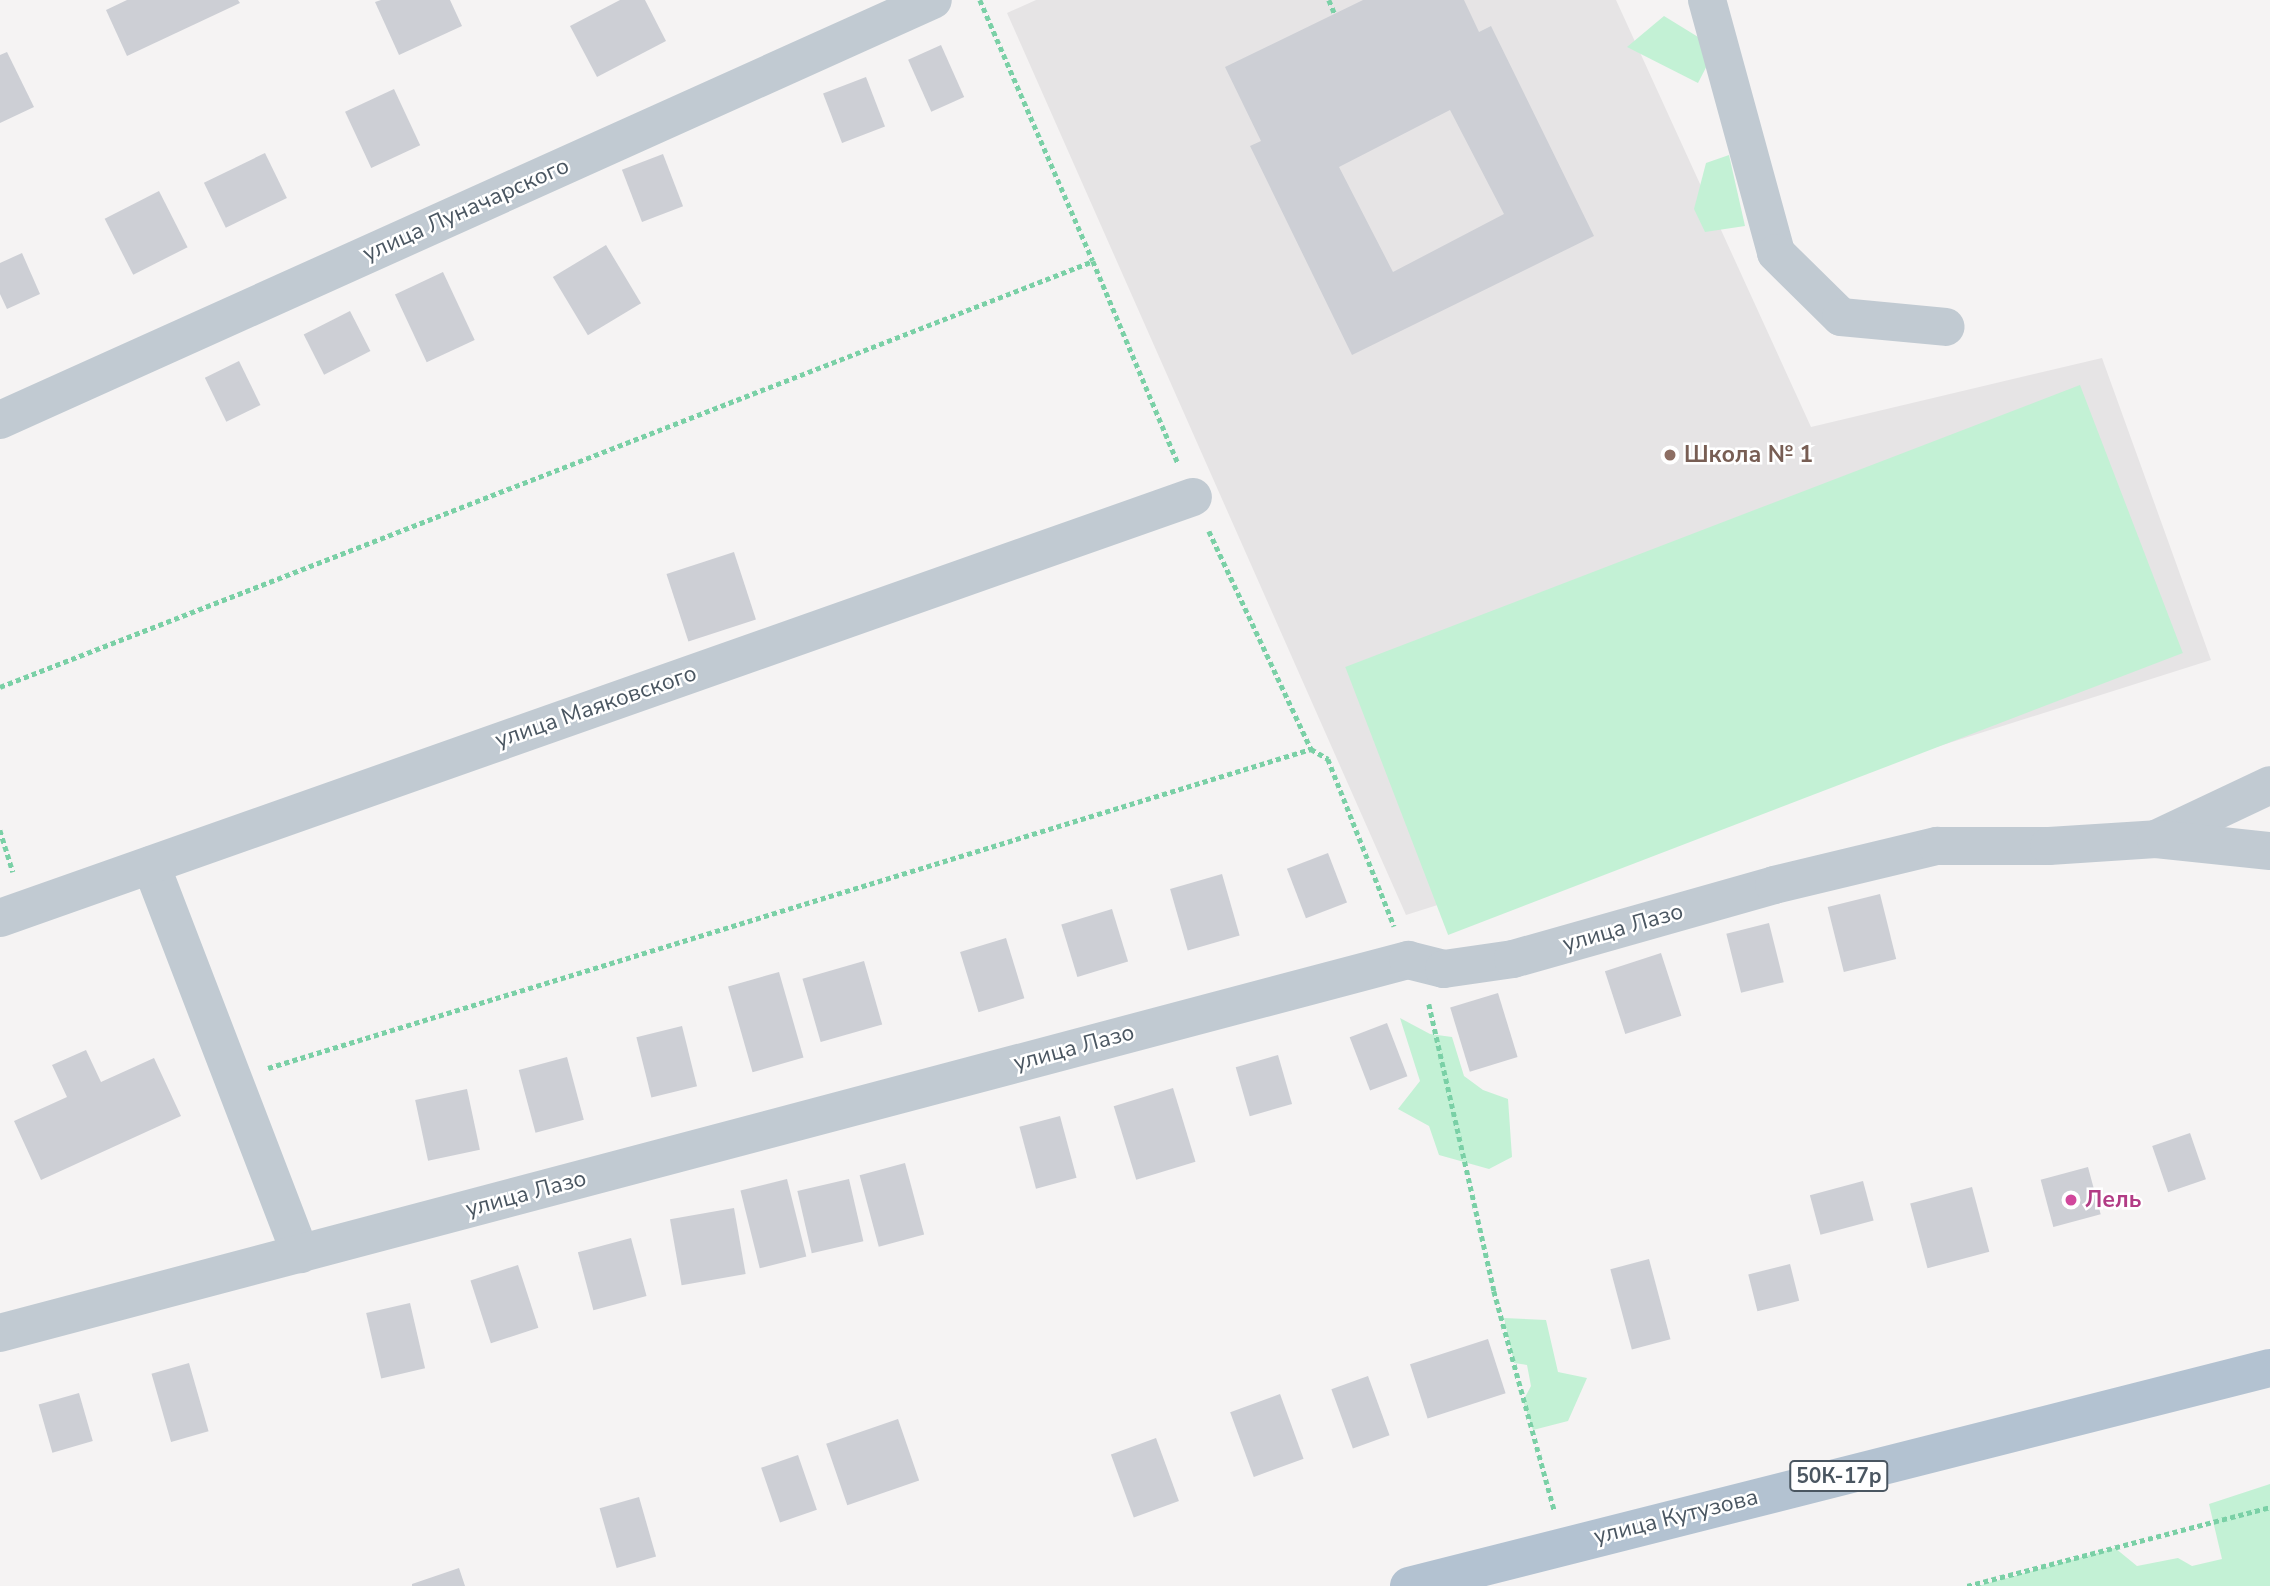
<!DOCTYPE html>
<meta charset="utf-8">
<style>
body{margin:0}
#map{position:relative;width:2270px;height:1586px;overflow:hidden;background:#f5f3f3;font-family:"Nunito Sans",sans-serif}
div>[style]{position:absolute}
.education>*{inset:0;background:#e6e4e5}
.green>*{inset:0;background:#c3f1d5;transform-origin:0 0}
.building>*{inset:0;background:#cdcfd5;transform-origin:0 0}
.path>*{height:4.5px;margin-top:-2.25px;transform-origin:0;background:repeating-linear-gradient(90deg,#7ad0a6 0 5px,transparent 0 8.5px)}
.minor>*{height:38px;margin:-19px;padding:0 19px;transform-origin:19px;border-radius:19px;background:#c1cad2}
.major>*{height:38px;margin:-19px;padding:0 19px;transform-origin:19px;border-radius:19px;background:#b3c2d1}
.dots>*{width:19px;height:19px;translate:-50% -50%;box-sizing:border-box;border:4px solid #fff;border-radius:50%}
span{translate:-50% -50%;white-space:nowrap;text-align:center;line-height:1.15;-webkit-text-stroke:5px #fff;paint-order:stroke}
.shield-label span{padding:2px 5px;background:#fff;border:2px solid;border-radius:5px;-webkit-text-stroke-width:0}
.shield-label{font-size:21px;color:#4a5661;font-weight:700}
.street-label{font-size:23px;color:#4a5661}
.education-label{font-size:23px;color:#785e54;font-weight:700}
.left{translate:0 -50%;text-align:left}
.hotel-label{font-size:23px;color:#b23c85;font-weight:700}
</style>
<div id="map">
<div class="education">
<div style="clip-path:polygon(1036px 0,1616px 0,1811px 427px,2102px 358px,2211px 660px,1406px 915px,1007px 13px)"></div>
</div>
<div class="green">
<div style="clip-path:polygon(1664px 16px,1716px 48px,1698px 83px,1627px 47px)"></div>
<div style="clip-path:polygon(1729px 155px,1745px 226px,1705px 232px,1694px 209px,1706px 163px)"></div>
<div style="left:2080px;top:385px;width:287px;height:787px;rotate:69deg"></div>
<div style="clip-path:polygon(1400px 1018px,1430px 1034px,1452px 1037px,1464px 1076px,1483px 1090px,1508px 1099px,1512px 1157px,1489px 1169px,1439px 1155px,1429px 1126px,1398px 1109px,1420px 1081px)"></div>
<div style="clip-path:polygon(1504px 1318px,1546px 1320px,1558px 1372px,1587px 1378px,1568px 1421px,1533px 1430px,1523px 1401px,1531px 1386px,1527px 1365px,1514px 1363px)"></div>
<div style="clip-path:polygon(2270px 1484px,2270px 1586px,1978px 1586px,2115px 1548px,2137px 1566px,2178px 1558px,2192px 1566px,2222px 1559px,2209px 1504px)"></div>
</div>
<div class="building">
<div style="clip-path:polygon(127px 0,238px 0,240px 3px,127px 56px,106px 10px)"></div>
<div style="clip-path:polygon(381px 0,450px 0,462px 26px,399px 55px,375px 2px)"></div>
<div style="clip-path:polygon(620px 0,645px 0,666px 41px,597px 77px,570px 26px)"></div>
<div style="clip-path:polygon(evenodd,1363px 0,1464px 0,1479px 32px,1491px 26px,1594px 236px,1352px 355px,1250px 146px,1261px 141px,1225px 67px,1363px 0,1450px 110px,1504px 214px,1393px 272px,1339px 167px,1450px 110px)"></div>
<div style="left:941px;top:45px;width:57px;height:36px;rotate:66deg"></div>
<div style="clip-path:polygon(7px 52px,34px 107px,0 123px,0 55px)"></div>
<div style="left:866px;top:77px;width:53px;height:46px;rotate:69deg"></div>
<div style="left:394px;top:89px;width:62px;height:54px;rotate:65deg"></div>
<div style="left:265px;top:153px;width:50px;height:68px;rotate:64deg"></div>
<div style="left:663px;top:154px;width:56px;height:44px;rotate:69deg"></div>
<div style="left:159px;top:191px;width:63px;height:61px;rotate:63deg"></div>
<div style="left:606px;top:245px;width:68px;height:62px;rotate:59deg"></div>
<div style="clip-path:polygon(22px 253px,40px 294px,7px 309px,0 294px,0 263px)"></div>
<div style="left:443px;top:272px;width:75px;height:53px;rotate:65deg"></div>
<div style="left:350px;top:311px;width:45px;height:52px;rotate:63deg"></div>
<div style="left:239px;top:361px;width:49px;height:38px;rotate:64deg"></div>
<div style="left:734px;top:552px;width:71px;height:71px;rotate:72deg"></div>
<div style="left:1328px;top:853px;width:53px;height:44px;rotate:69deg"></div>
<div style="left:1222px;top:874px;width:64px;height:54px;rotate:74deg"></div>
<div style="left:1880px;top:894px;width:67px;height:54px;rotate:76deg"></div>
<div style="left:1112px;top:909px;width:55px;height:53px;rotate:73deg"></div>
<div style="left:1769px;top:923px;width:61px;height:44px;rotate:76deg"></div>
<div style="left:1006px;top:938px;width:63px;height:48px;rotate:73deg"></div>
<div style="left:1661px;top:953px;width:66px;height:59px;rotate:72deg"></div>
<div style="left:864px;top:961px;width:66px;height:64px;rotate:74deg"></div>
<div style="left:779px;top:972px;width:89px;height:53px;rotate:74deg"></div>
<div style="left:1498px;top:993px;width:67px;height:50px;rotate:73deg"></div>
<div style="left:1387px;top:1023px;width:57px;height:40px;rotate:69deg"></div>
<div style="left:682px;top:1026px;width:62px;height:47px;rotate:76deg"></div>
<div style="clip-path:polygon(86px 1050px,101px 1082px,154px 1058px,181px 1116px,41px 1180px,14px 1121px,67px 1097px,52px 1065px)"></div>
<div style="left:1278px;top:1055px;width:51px;height:44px;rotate:74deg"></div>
<div style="left:567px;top:1057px;width:65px;height:50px;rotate:75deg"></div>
<div style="left:1173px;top:1088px;width:77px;height:62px;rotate:73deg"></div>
<div style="left:467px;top:1089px;width:62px;height:53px;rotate:78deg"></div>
<div style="left:1060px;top:1116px;width:64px;height:42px;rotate:75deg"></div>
<div style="left:2190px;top:1133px;width:49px;height:40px;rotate:71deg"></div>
<div style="left:905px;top:1163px;width:74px;height:47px;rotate:75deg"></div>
<div style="left:2088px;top:1167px;width:49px;height:49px;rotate:75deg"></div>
<div style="left:787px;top:1179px;width:80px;height:48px;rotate:76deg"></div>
<div style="left:849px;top:1179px;width:64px;height:53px;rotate:77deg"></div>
<div style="left:1863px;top:1181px;width:41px;height:55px;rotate:75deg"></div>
<div style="left:1972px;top:1187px;width:67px;height:64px;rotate:75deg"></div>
<div style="left:734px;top:1208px;width:67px;height:65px;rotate:80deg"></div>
<div style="left:631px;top:1238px;width:60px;height:55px;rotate:75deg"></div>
<div style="left:1649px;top:1259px;width:83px;height:40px;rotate:75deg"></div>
<div style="left:1790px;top:1264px;width:38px;height:43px;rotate:76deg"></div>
<div style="left:518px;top:1265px;width:66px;height:50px;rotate:72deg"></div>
<div style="left:410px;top:1303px;width:67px;height:45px;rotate:77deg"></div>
<div style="left:1488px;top:1339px;width:57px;height:82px;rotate:72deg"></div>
<div style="left:189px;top:1363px;width:71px;height:39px;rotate:74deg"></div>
<div style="left:1368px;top:1376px;width:63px;height:39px;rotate:70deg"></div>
<div style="left:79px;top:1393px;width:50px;height:42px;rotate:74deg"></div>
<div style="left:1280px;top:1394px;width:69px;height:53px;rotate:70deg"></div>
<div style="left:898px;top:1419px;width:65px;height:76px;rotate:71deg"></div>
<div style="left:1156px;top:1438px;width:67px;height:48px;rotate:70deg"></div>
<div style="left:798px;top:1455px;width:58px;height:39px;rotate:71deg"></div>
<div style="left:639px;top:1497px;width:62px;height:41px;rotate:74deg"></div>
<div style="clip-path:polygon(459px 1568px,465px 1586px,412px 1586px,412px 1584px)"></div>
</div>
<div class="path">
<div style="left:980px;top:0;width:284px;rotate:66.6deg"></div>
<div style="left:1329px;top:0;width:15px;rotate:67deg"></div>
<div style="left:1209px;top:531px;width:241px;rotate:64.9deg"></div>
<div style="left:1311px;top:749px;width:20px;rotate:30deg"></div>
<div style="left:1328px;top:759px;width:180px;rotate:68.4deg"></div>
<div style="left:0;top:687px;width:1173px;rotate:-21.29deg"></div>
<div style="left:1093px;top:261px;width:219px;rotate:67.2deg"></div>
<div style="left:0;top:830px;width:44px;rotate:72.8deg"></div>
<div style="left:1429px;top:1004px;width:294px;rotate:77.2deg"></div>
<div style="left:1494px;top:1291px;width:229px;rotate:74.6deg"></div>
<div style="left:268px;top:1068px;width:1091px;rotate:-17.01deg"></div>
<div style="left:1967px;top:1586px;width:313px;rotate:-14.6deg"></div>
</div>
<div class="minor">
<div style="left:1707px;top:0;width:262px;rotate:74.7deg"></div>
<div style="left:1776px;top:253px;width:91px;rotate:44.6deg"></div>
<div style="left:1841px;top:317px;width:105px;rotate:5.4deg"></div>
<div style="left:0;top:420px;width:1023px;rotate:-24.24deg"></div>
<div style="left:2156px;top:839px;width:126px;rotate:-25.3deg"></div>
<div style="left:151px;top:865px;width:417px;rotate:69deg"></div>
<div style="left:0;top:918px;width:1265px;rotate:-19.44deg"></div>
<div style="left:0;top:1333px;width:1457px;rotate:-14.84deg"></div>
<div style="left:1408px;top:960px;width:37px;rotate:14deg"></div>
<div style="left:1444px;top:969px;width:70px;rotate:-8.2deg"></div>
<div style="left:1513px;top:959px;width:271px;rotate:-15.8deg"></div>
<div style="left:1774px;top:885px;width:168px;rotate:-13.5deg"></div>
<div style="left:1937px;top:846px;width:112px"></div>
<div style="left:2049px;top:846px;width:107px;rotate:-3.7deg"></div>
<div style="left:2156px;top:839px;width:115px;rotate:6deg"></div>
</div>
<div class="major">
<div style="left:1409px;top:1586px;width:888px;rotate:-14.21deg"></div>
</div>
<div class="dots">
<div style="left:1670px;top:455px;background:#8d6e63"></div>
<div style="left:2071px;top:1200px;background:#d1479c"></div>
</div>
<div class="shield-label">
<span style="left:1839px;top:1476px">50К-17р</span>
</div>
<div class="street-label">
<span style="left:466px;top:210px;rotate:-24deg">улица Луначарского</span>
<span style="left:596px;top:707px;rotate:-19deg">улица Маяковского</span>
<span style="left:1623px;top:928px;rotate:-16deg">улица Лазо</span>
<span style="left:1074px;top:1048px;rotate:-15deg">улица Лазо</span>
<span style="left:526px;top:1194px;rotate:-15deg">улица Лазо</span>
<span style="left:1676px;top:1517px;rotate:-14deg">улица Кутузова</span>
</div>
<div class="education-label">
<span class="left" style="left:1684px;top:455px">Школа № 1</span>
</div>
<div class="hotel-label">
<span class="left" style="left:2085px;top:1200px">Лель</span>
</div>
</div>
